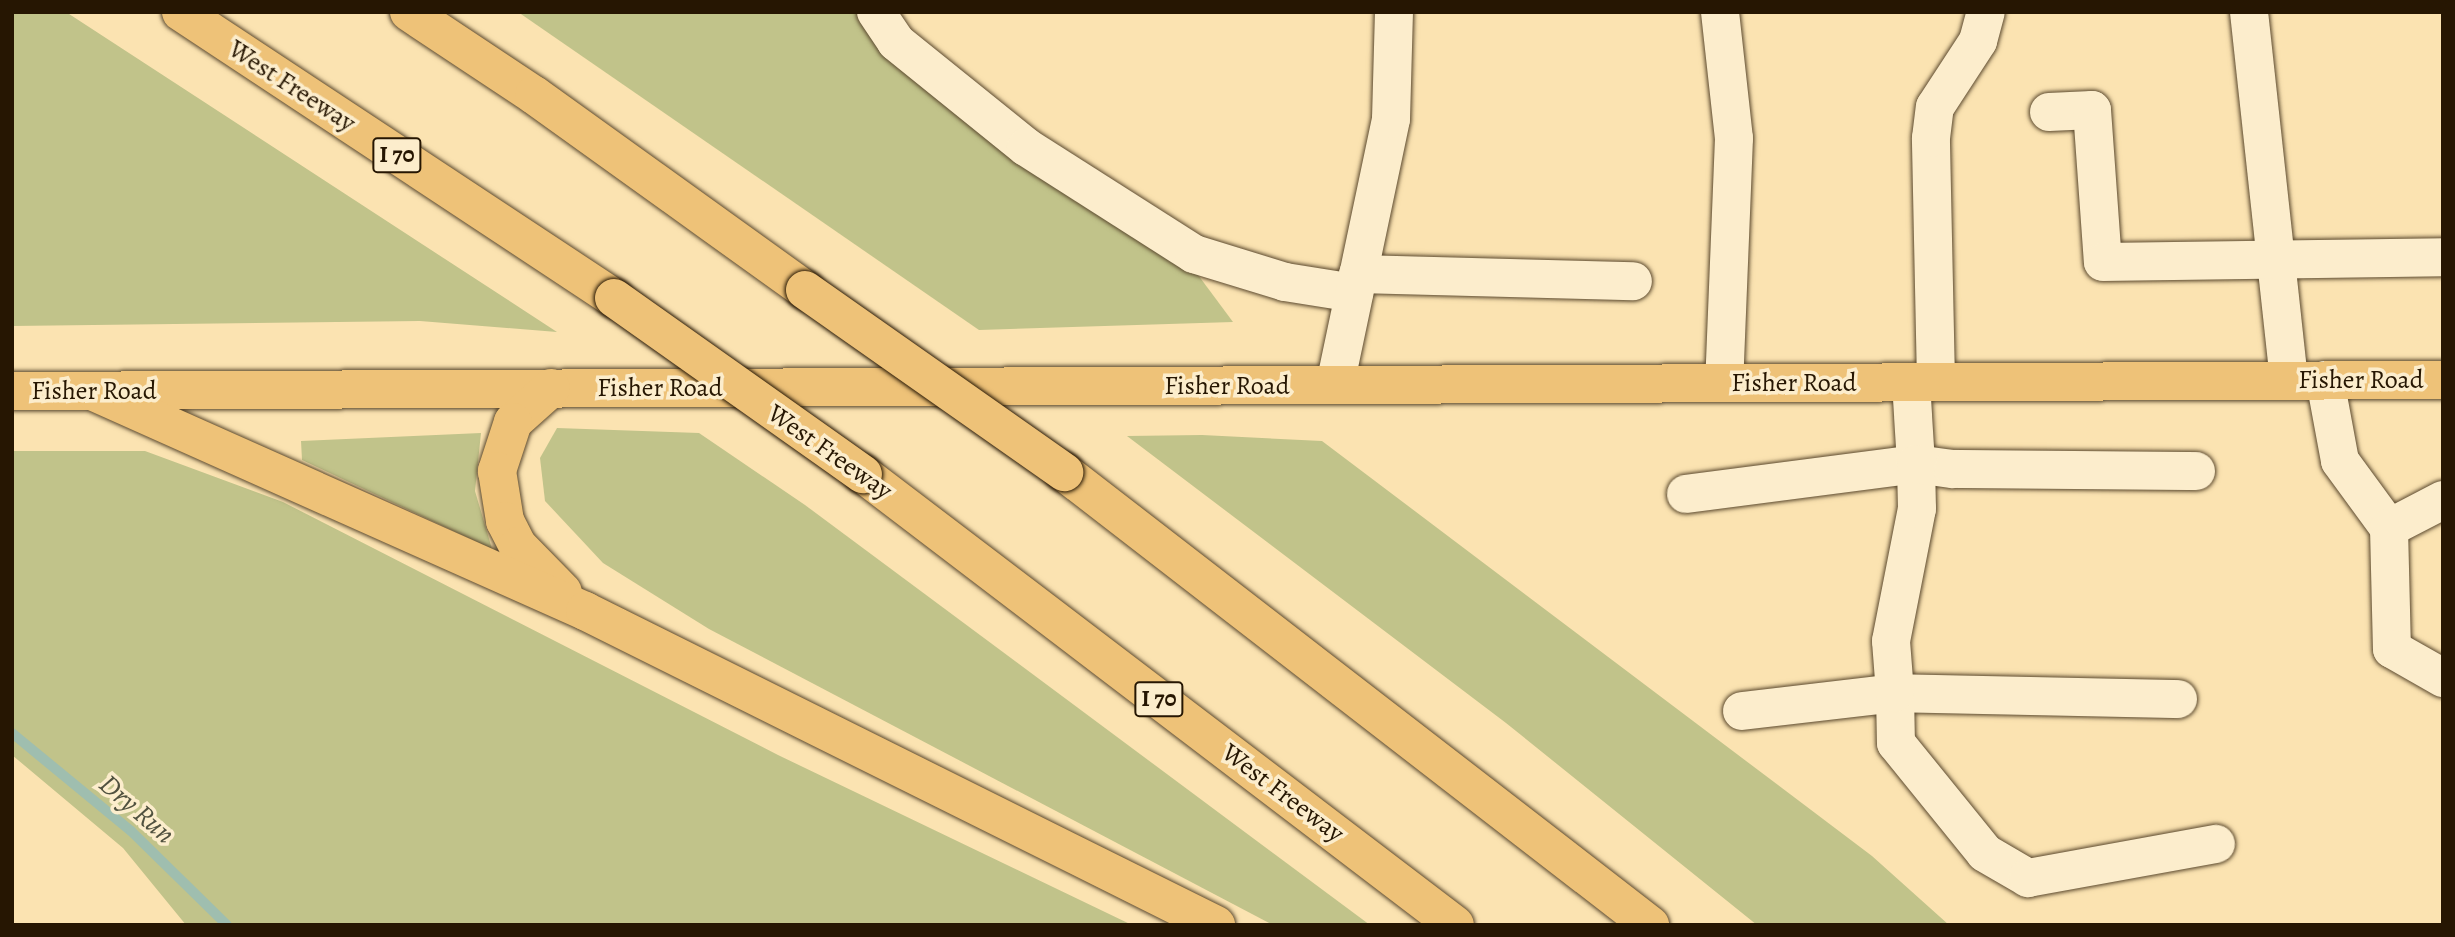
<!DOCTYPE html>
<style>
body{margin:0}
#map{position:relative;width:2455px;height:937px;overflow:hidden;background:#fbe3b1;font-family:Alegreya,serif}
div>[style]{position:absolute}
.green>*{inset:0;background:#c1c38a}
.stream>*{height:10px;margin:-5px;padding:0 5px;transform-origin:5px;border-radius:5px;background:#9fbeaf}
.roads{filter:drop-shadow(0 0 2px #5b492e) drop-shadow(0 0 2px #5b492e)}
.minor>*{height:38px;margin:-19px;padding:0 19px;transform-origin:19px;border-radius:19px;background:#fcedcc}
.major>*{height:38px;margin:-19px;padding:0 19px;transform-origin:19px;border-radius:19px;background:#eec278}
.highway>*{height:38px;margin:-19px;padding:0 19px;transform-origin:19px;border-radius:19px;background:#eec278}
.bridges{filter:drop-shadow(0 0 2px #261602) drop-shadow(0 0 2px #261602)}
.highway-bridge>*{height:38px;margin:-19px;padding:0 19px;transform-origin:19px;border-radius:19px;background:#eec278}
span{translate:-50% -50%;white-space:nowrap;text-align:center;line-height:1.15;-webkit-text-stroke:7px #fcedcc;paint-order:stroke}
.shield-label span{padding:2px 5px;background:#fcedcc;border:2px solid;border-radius:5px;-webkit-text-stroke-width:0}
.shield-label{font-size:24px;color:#261602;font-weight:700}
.street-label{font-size:26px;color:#261602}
.water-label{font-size:28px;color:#50513f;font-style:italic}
.frame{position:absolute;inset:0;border:14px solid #261602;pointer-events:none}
</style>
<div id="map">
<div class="green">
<div style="clip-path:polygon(12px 12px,66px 12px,557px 332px,420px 321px,12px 326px)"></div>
<div style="clip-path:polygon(518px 12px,863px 12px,1184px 256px,1233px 322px,979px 330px)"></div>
<div style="clip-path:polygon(557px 428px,699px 433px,805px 505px,1370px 925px,1273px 925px,709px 629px,603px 563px,545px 501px,540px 458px)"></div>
<div style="clip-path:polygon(481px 433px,475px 491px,492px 549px,302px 460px,301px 441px)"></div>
<div style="clip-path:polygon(1202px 435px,1322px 441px,1872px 856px,1949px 925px,1757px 925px,1506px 723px,1127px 436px)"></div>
<div style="clip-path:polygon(12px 451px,145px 451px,283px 502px,778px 755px,1132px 925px,186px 925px,123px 848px,12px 755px)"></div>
</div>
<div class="stream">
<div style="left:12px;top:733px;width:154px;rotate:39.5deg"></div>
<div style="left:131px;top:831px;width:134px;rotate:44.4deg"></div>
</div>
<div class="roads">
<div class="minor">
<div style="left:876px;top:12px;width:36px;rotate:56deg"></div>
<div style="left:896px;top:42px;width:167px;rotate:38.9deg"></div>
<div style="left:1026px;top:147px;width:199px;rotate:32.5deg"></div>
<div style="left:1194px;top:254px;width:95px;rotate:17.1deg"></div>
<div style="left:1285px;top:282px;width:70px;rotate:9.1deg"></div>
<div style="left:1720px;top:12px;width:127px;rotate:83.7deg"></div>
<div style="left:1734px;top:138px;width:245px;rotate:92.3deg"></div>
<div style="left:2249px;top:12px;width:370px;rotate:83.8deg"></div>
<div style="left:2049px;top:112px;width:43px;rotate:-2.7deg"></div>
<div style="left:2092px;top:110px;width:152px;rotate:85.9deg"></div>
<div style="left:2103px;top:262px;width:340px;rotate:-0.8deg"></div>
<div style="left:1358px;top:274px;width:275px;rotate:1.5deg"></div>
<div style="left:2325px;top:380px;width:82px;rotate:79.5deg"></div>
<div style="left:2340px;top:461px;width:83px;rotate:53.8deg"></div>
<div style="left:2389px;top:528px;width:121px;rotate:88.6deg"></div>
<div style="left:2392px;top:649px;width:59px;rotate:29.6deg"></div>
<div style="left:1936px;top:382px;width:244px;rotate:-91.2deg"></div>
<div style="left:1931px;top:138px;width:31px;rotate:-83deg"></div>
<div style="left:1935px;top:107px;width:79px;rotate:-56.9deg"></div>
<div style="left:1978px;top:41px;width:30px;rotate:-75deg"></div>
<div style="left:1335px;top:385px;width:272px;rotate:-78.1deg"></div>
<div style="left:1391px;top:119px;width:107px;rotate:-88.4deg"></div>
<div style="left:1686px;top:494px;width:232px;rotate:-7.4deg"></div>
<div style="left:1916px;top:464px;width:82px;rotate:-93.5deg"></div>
<div style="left:2389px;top:528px;width:61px;rotate:-27.4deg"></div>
<div style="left:2178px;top:699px;width:283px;rotate:-178.8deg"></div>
<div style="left:1895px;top:693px;width:50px;rotate:88.9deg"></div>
<div style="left:1896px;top:743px;width:141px;rotate:51deg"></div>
<div style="left:1985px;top:853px;width:50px;rotate:30.2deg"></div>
<div style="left:2028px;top:878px;width:191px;rotate:-10.3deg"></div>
<div style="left:1742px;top:711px;width:154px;rotate:-6.7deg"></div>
<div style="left:1895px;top:693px;width:52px;rotate:-94.4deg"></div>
<div style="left:1891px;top:641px;width:135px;rotate:-78.9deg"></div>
<div style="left:1917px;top:509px;width:45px;rotate:-91.3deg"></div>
<div style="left:1916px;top:464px;width:37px;rotate:8deg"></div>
<div style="left:1953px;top:469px;width:243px;rotate:0.5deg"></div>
</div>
<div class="major">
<div style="left:12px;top:391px;width:2431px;rotate:-0.26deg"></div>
</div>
<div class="highway">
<div style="left:181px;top:12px;width:519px;rotate:33.45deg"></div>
<div style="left:409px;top:12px;width:150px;rotate:33.6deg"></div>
<div style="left:534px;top:95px;width:334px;rotate:35.7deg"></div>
<div style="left:551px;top:388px;width:51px;rotate:138.2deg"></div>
<div style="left:513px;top:422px;width:52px;rotate:108.1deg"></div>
<div style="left:497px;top:471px;width:51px;rotate:80.9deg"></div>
<div style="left:505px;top:521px;width:28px;rotate:63deg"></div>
<div style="left:518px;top:546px;width:64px;rotate:45.6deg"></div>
<div style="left:94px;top:392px;width:538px;rotate:24.04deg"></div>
<div style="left:585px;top:611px;width:705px;rotate:26.46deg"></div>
<div style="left:1064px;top:472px;width:741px;rotate:37.71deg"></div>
<div style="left:863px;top:474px;width:744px;rotate:37.3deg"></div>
</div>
</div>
<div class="bridges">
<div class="highway-bridge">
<div style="left:805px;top:290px;width:317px;rotate:35.1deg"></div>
<div style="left:614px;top:298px;width:305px;rotate:35.3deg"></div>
</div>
</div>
<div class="shield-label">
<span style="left:397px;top:155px">I 70</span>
<span style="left:1159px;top:699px">I 70</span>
</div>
<div class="street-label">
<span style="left:292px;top:86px;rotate:33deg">West Freeway</span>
<span style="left:2361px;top:380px">Fisher Road</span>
<span style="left:1794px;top:383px">Fisher Road</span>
<span style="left:1227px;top:386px">Fisher Road</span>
<span style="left:660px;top:388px">Fisher Road</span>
<span style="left:94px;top:391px">Fisher Road</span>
<span style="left:830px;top:452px;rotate:35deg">West Freeway</span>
<span style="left:1283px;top:793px;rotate:37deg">West Freeway</span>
</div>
<div class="water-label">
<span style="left:137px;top:809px;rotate:41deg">Dry Run</span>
</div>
<div class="frame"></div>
</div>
